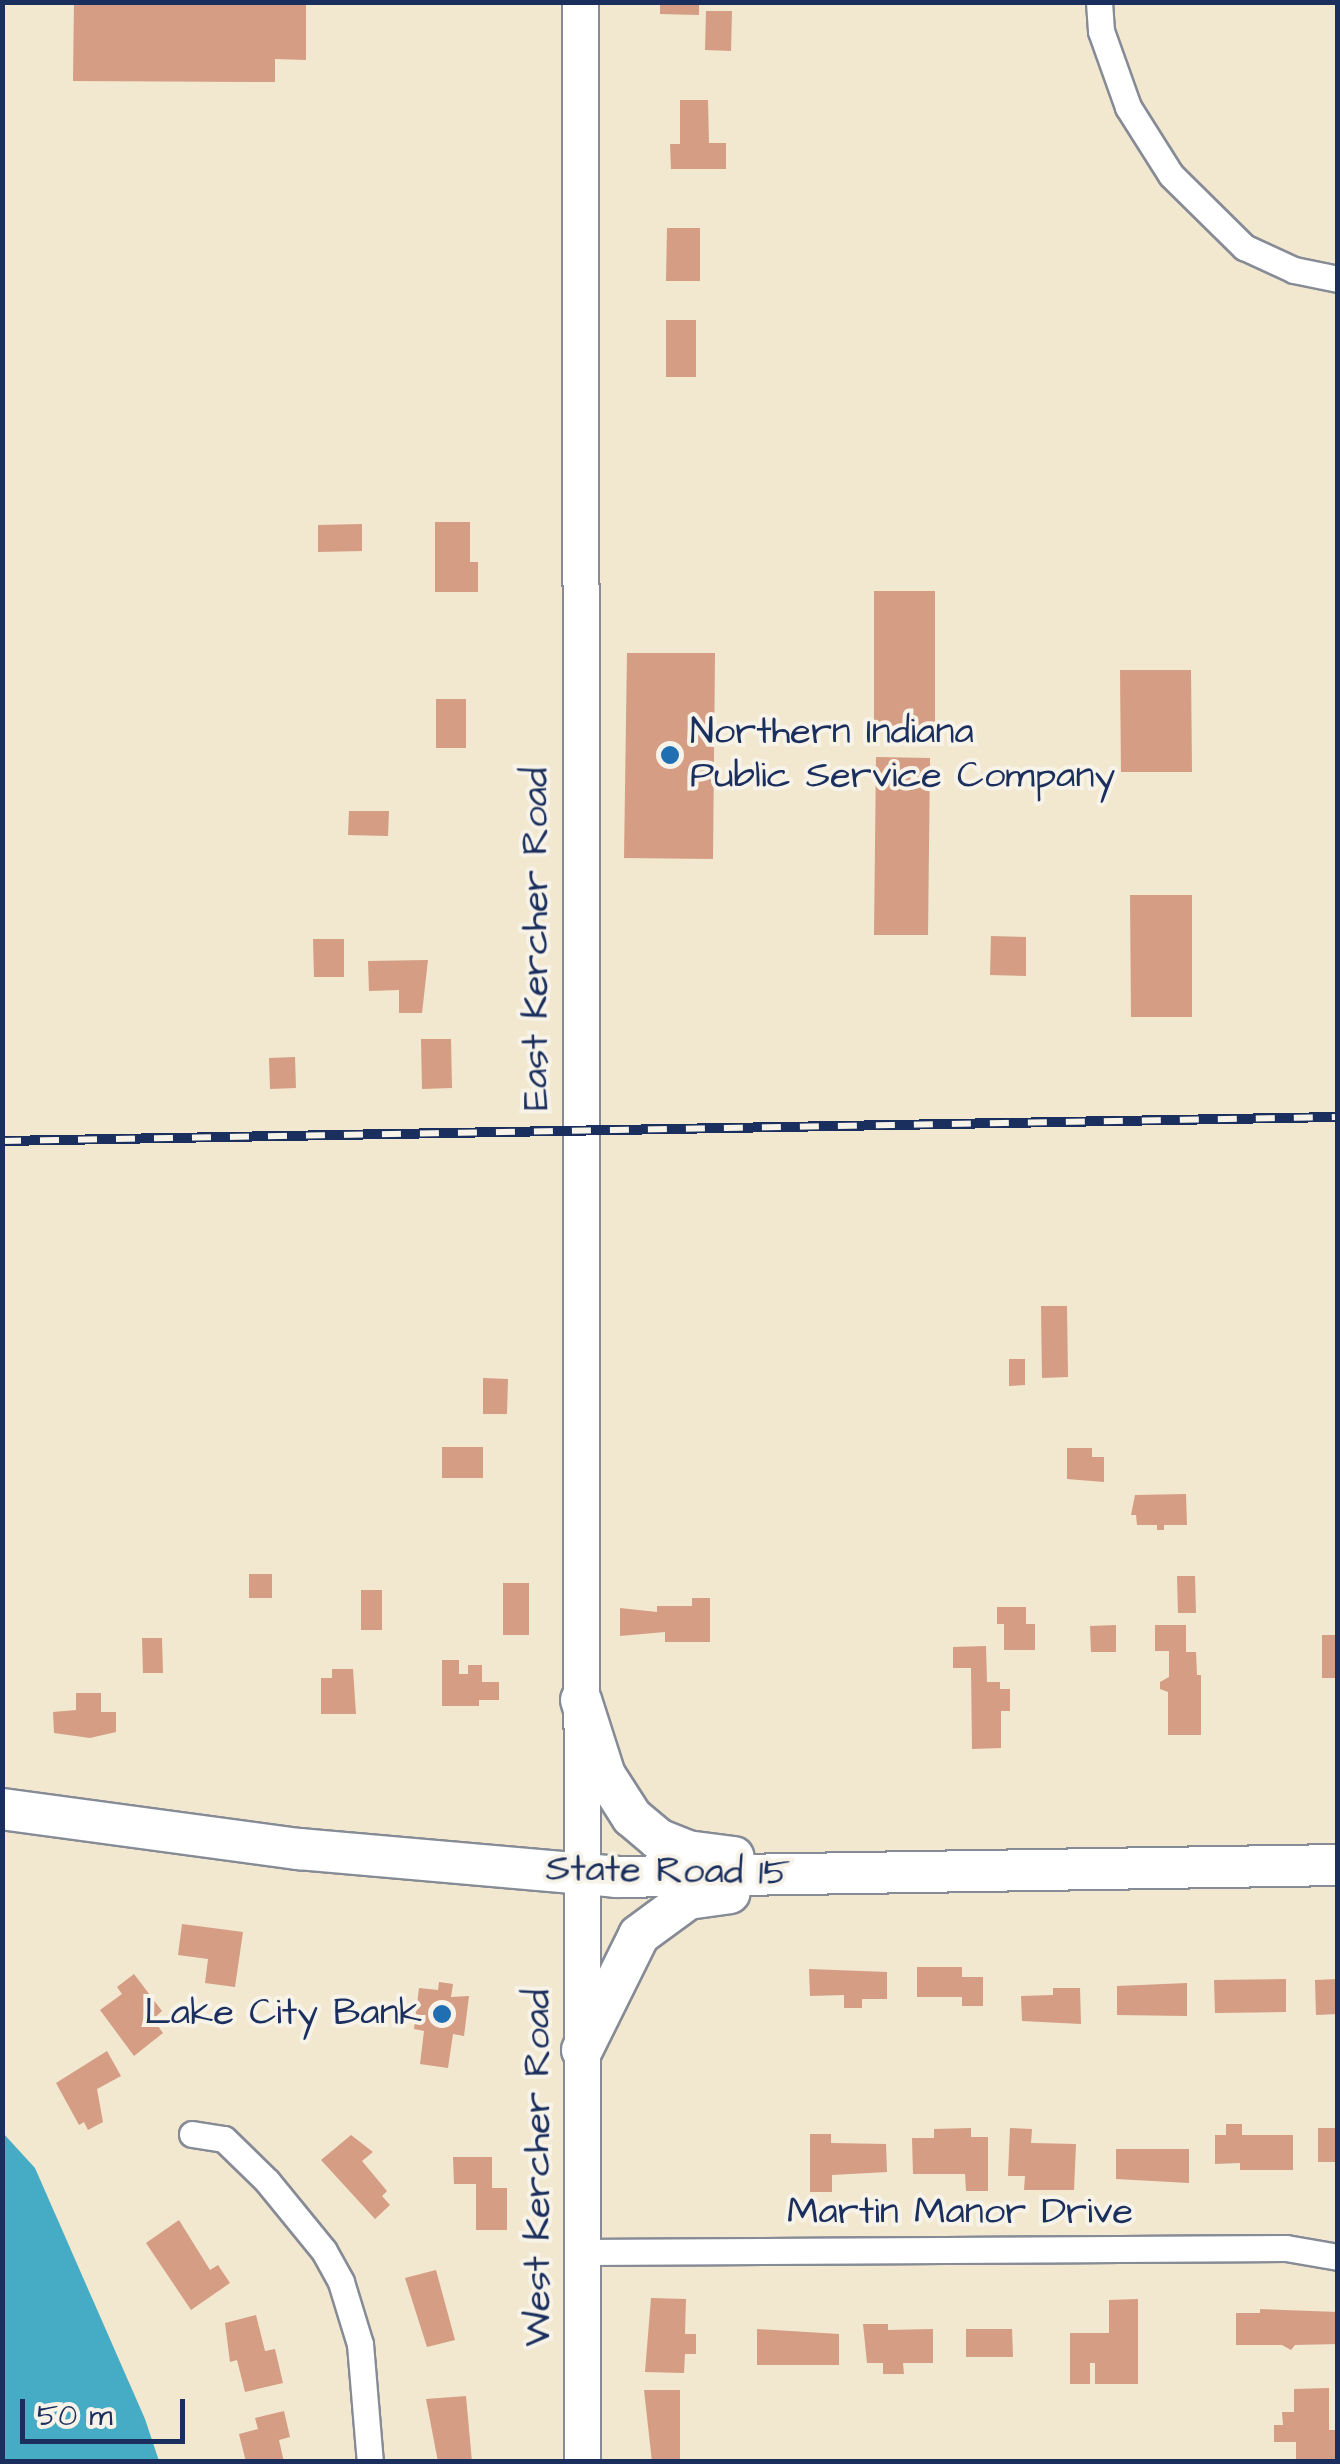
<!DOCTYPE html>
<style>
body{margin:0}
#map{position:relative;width:1340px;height:2464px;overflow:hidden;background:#f2e7cf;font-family:"Architects Daughter",sans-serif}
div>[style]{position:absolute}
.water>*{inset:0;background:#46acc5}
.building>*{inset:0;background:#d49d84}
.roads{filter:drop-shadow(2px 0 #868b96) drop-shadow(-2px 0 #868b96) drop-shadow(0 2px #868b96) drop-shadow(0 -2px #868b96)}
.minor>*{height:25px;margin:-12.5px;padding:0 12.5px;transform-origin:12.5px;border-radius:12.5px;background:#fff}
.secondary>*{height:35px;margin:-17.5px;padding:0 17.5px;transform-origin:17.5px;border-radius:17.5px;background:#fff}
.primary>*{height:40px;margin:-20px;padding:0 20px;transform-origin:20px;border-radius:20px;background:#fff}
.rail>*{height:10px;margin-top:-5px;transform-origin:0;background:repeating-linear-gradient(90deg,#f7f3e8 0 19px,#1b2f5e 0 38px);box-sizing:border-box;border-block:2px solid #1b2f5e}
.dots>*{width:28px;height:28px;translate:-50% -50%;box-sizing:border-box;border:5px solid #f7f3e8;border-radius:50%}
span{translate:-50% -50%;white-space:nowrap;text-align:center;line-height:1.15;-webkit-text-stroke:8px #f7f3e8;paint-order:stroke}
.poi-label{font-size:38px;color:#1b2f5e}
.left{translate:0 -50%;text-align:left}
.right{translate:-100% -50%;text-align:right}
.street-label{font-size:38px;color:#1b2f5e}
.frame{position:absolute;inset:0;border:5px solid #1b2f5e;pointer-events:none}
.scale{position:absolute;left:20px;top:2399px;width:165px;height:45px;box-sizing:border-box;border:5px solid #1b2f5e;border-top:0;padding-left:12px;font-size:30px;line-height:35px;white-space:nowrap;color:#1b2f5e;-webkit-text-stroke:8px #f7f3e8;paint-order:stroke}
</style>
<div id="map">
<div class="water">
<i style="clip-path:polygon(2px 2132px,35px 2168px,145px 2419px,159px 2461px,3px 2461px)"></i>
</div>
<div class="building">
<i style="clip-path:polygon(74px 2px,306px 2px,306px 60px,275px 59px,275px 82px,73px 81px)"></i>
<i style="clip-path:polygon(660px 2px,699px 2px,699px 15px,660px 14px)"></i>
<i style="clip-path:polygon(706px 11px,732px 11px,731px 51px,705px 50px)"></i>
<i style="clip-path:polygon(680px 100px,708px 100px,709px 143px,726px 143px,726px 169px,671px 169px,670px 144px,680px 144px)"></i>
<i style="clip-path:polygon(667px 228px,700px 228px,700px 281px,666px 281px)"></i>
<i style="clip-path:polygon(666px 320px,696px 320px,696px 377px,666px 377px)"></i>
<i style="clip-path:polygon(435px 522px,470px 522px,470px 562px,478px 562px,478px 592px,435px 592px)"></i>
<i style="clip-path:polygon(362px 524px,362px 551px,318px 552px,318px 525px)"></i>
<i style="clip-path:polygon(874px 591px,935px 591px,935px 727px,874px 727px)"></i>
<i style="clip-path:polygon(627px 653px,715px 653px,713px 859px,624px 858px)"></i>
<i style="clip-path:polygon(1120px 670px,1191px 670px,1192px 772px,1121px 772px)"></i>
<i style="clip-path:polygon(436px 699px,466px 699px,466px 748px,436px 748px)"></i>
<i style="clip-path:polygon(876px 757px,930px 758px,928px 935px,874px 935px)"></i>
<i style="clip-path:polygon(349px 811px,389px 811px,388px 836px,348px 835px)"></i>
<i style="clip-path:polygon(1130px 895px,1192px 895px,1192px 1017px,1131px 1017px)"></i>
<i style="clip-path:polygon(991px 936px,1026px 937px,1026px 976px,990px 975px)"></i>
<i style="clip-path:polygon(313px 939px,344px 939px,344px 977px,314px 977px)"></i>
<i style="clip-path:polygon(428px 960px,422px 1013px,399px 1013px,399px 990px,369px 991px,368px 961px)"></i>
<i style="clip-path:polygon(421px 1039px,451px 1039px,452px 1088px,422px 1089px)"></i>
<i style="clip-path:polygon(295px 1057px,296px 1088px,270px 1089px,269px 1058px)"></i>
<i style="clip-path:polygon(1041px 1306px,1067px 1306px,1068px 1377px,1042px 1378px)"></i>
<i style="clip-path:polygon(1009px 1359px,1025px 1359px,1025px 1385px,1009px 1386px)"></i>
<i style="clip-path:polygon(483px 1378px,508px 1379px,507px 1414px,483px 1414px)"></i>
<i style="clip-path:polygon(442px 1447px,483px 1447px,483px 1478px,442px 1478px)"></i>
<i style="clip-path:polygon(1067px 1448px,1092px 1448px,1092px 1457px,1104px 1457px,1104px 1482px,1067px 1479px)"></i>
<i style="clip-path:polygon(1186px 1494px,1187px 1525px,1164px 1525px,1164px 1530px,1157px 1530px,1157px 1525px,1137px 1525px,1136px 1515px,1131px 1515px,1135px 1495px)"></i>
<i style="clip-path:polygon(249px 1574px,272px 1574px,272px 1598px,249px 1598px)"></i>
<i style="clip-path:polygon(1177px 1576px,1195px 1576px,1196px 1613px,1178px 1613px)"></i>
<i style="clip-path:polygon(503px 1583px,529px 1583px,529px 1635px,503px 1635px)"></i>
<i style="clip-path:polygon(361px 1590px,382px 1590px,382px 1630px,361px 1630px)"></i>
<i style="clip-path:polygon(692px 1598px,710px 1598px,710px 1642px,665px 1642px,665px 1632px,620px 1636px,620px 1608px,657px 1612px,657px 1606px,692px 1606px)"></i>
<i style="clip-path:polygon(997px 1607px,1026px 1607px,1026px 1624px,1035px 1624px,1035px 1650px,1004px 1650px,1004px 1624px,997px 1624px)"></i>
<i style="clip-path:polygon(1116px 1625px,1116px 1652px,1091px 1652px,1090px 1626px)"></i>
<i style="clip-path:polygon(1155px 1625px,1186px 1625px,1186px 1652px,1196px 1652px,1197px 1675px,1201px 1675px,1201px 1735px,1168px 1735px,1168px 1692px,1160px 1689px,1160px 1682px,1169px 1677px,1169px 1651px,1155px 1651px)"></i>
<i style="clip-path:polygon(1322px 1635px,1338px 1635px,1338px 1678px,1322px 1678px)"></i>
<i style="clip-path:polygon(142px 1638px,162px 1638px,163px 1673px,143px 1673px)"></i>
<i style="clip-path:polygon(986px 1646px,987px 1682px,1000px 1682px,1000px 1689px,1010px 1689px,1010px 1711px,1001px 1711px,1001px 1748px,972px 1749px,971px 1668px,953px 1668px,953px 1647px)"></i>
<i style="clip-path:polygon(442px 1660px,459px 1660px,459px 1674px,468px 1674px,468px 1665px,482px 1665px,482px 1682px,499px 1682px,499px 1700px,479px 1700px,479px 1706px,442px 1706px)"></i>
<i style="clip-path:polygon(332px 1669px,353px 1669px,356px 1714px,321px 1714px,321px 1678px,332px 1678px)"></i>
<i style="clip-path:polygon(76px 1693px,101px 1693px,101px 1712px,116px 1712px,116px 1732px,90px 1738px,54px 1733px,53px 1712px,76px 1710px)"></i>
<i style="clip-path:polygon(182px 1924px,243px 1932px,235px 1987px,205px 1983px,208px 1959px,178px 1955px)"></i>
<i style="clip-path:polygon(917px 1967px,962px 1967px,962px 1977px,983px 1977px,983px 2006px,962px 2006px,962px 1997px,917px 1997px)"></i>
<i style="clip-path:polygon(809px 1969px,887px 1972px,887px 1999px,862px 1999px,862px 2008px,844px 2008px,844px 1995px,810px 1996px)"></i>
<i style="clip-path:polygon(134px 1974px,162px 2011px,153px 2019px,163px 2033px,134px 2056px,100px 2010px,122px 1994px,117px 1987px)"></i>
<i style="clip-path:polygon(1286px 1979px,1286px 2012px,1215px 2013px,1214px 1980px)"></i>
<i style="clip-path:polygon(1338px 1979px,1338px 2014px,1316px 2015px,1315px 1980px)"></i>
<i style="clip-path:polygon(439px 1982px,453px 1984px,451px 1997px,469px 1996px,464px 2036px,453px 2034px,448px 2068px,420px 2064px,424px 2031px,414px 2029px,419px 1988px,438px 1990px)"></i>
<i style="clip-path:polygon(1187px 1983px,1187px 2016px,1117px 2015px,1117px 1986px)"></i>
<i style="clip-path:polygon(1053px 1988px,1080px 1988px,1081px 2024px,1022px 2021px,1021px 1996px,1053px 1995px)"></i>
<i style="clip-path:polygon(107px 2051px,121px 2076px,97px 2089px,103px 2122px,88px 2130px,84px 2122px,79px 2125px,56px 2083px)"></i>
<i style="clip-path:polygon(1226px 2124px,1242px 2124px,1242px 2135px,1293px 2135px,1293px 2170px,1240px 2170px,1240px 2163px,1215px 2164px,1215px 2135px,1226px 2135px)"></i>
<i style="clip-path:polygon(971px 2128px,971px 2137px,988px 2137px,988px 2191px,966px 2191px,965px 2174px,913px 2174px,912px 2138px,934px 2138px,934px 2129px)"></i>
<i style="clip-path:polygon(1010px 2128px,1032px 2129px,1031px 2143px,1076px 2144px,1074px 2190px,1024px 2190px,1025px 2176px,1008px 2176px)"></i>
<i style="clip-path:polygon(1318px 2128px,1338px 2128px,1338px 2162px,1318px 2162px)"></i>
<i style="clip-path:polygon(810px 2134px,831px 2134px,831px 2143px,886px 2144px,887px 2172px,832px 2175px,832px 2192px,810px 2192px)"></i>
<i style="clip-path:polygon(351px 2135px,373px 2152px,362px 2161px,387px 2191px,382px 2196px,390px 2205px,375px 2219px,321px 2160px)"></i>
<i style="clip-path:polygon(1116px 2149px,1189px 2149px,1189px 2183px,1116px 2179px)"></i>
<i style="clip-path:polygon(453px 2157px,492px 2157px,492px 2188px,507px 2188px,507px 2230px,476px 2230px,476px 2184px,454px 2184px)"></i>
<i style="clip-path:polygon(179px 2220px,210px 2270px,218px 2265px,230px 2283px,191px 2310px,146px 2243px)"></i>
<i style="clip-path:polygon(436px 2270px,455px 2340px,427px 2347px,405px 2278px)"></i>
<i style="clip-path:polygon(651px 2298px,686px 2299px,685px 2334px,696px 2334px,696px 2354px,685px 2354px,684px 2373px,645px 2372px)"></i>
<i style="clip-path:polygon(1138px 2299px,1138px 2384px,1095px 2384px,1095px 2363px,1090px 2363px,1090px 2384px,1070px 2384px,1070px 2333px,1109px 2333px,1109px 2300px)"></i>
<i style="clip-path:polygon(1260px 2309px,1338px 2312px,1338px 2344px,1295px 2345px,1291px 2350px,1282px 2345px,1236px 2345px,1236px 2313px,1260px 2313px)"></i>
<i style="clip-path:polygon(256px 2315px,265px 2351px,275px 2349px,283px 2383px,245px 2392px,237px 2360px,230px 2362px,225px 2323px)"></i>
<i style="clip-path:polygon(863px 2324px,888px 2324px,888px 2330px,933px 2329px,933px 2363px,903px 2363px,904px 2374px,883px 2374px,883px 2363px,867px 2363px)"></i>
<i style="clip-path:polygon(757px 2329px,839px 2334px,839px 2365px,757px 2365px)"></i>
<i style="clip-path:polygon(966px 2329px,1012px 2329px,1013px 2357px,966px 2357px)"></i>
<i style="clip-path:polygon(1329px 2388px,1329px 2430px,1337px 2430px,1337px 2461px,1296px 2462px,1296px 2442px,1274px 2442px,1274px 2425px,1283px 2425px,1282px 2412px,1294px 2412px,1294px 2389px)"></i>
<i style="clip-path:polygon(644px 2390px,680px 2390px,680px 2462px,652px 2462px)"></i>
<i style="clip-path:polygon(466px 2396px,472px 2462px,438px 2462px,426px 2399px)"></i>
<i style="clip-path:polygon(284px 2411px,290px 2437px,279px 2440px,284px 2462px,246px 2462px,239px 2434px,258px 2429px,255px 2418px)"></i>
</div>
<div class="roads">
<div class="minor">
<i style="left:1099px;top:2px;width:29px;rotate:86deg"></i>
<i style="left:1101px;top:31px;width:81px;rotate:70.4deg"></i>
<i style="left:1128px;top:107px;width:80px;rotate:57.7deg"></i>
<i style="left:1171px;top:175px;width:103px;rotate:44.6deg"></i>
<i style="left:1244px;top:247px;width:55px;rotate:24.7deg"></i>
<i style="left:1294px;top:270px;width:45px;rotate:11.6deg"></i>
<i style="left:192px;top:2134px;width:32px;rotate:9deg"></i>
<i style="left:224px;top:2139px;width:60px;rotate:44.3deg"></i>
<i style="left:267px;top:2181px;width:90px;rotate:50.8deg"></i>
<i style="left:324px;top:2251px;width:35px;rotate:61deg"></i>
<i style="left:341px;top:2282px;width:65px;rotate:73deg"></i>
<i style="left:360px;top:2344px;width:118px;rotate:85.2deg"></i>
<i style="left:582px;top:2252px;width:704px;rotate:-0.33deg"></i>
<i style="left:1286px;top:2248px;width:53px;rotate:9.8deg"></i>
</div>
<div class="secondary">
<i style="left:580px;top:2px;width:2460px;rotate:89.95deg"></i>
</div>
<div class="primary">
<i style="left:581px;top:1700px;width:79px;rotate:72.3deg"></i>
<i style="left:605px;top:1775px;width:50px;rotate:57.3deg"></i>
<i style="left:632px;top:1817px;width:34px;rotate:40deg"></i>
<i style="left:658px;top:1839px;width:31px;rotate:22deg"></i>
<i style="left:687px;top:1851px;width:47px;rotate:7.3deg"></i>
<i style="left:2px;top:1809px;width:300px;rotate:7.7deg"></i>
<i style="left:299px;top:1849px;width:318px;rotate:5deg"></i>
<i style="left:616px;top:1877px;width:722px;rotate:-0.95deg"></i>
<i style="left:582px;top:2050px;width:128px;rotate:-63.6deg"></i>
<i style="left:639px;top:1935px;width:61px;rotate:-36.3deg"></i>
<i style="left:688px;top:1899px;width:42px;rotate:-8.1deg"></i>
</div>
</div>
<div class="rail">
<i style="left:2px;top:1141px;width:1336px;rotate:-1.03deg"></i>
</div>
<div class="dots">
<i style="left:670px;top:755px;background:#1f6fb2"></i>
<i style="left:442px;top:2014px;background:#1f6fb2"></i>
</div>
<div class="poi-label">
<span class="left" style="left:690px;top:755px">Northern Indiana<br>Public Service Company</span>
<span class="right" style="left:422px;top:2014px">Lake City Bank</span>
</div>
<div class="street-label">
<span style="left:537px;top:939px;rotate:-90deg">East Kercher Road</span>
<span style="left:668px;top:1872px;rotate:1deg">State Road 15</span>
<span style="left:539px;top:2168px;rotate:-90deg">West Kercher Road</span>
<span style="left:960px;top:2213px">Martin Manor Drive</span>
</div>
<div class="frame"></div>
<div class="scale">50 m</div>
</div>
